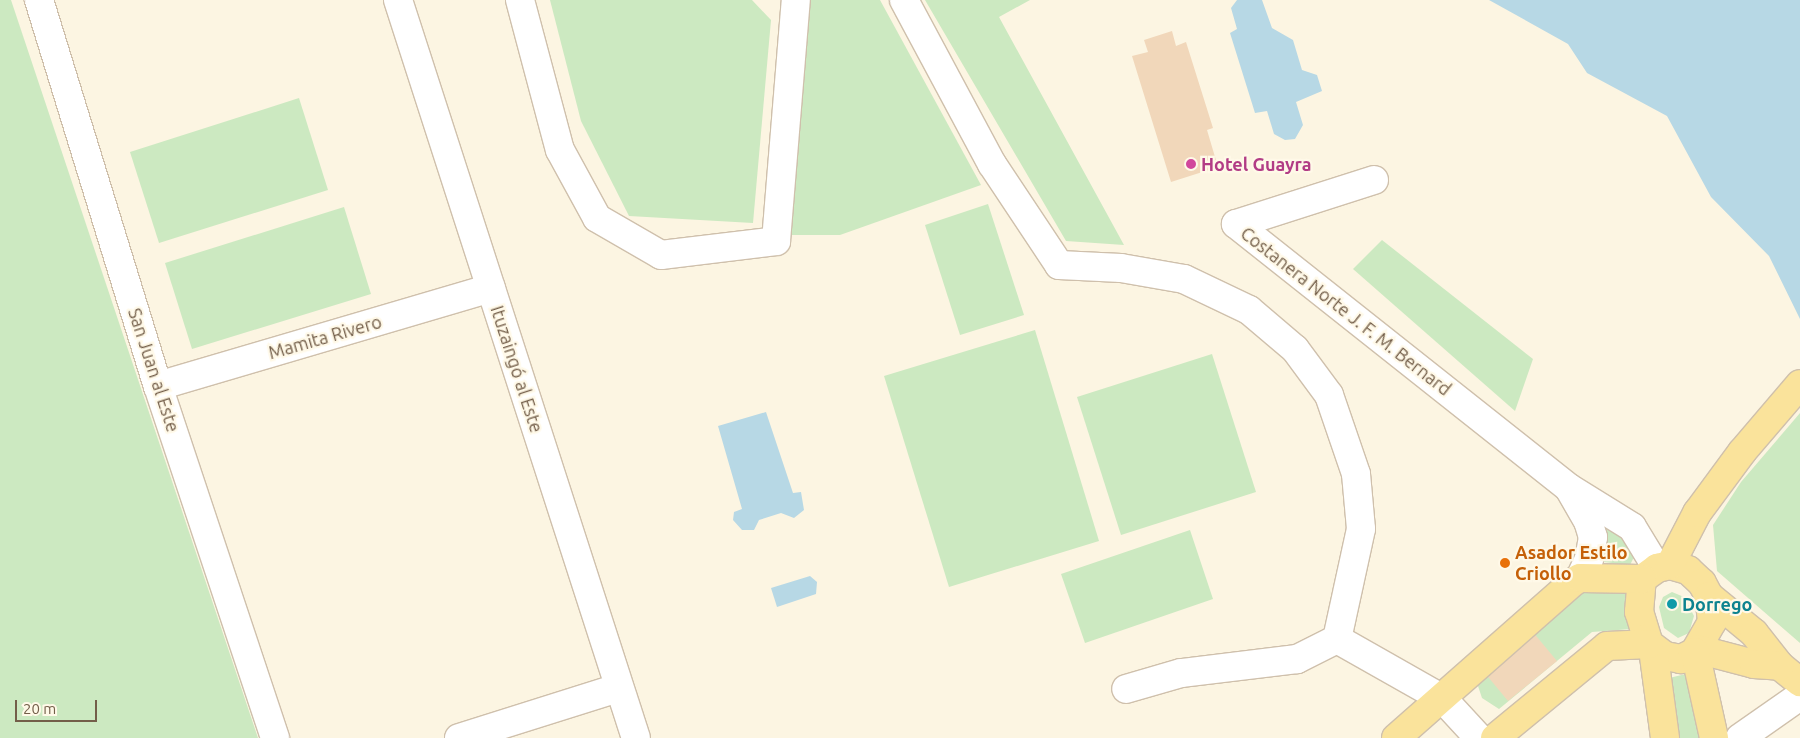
<!DOCTYPE html>
<meta charset="utf-8">
<style>
body{margin:0}
#map{position:relative;width:1800px;height:738px;overflow:hidden;background:#fcf5e2;font-family:Ubuntu,sans-serif}
div>[style]{position:absolute}
.green>*{inset:0;background:#cce9c1}
.water>*{inset:0;background:#b7d8e5}
.building>*{inset:0;background:#f1d7ba}
.roads{filter:drop-shadow(1px 0 #cfc0ac) drop-shadow(-1px 0 #cfc0ac) drop-shadow(0 1px #cfc0ac) drop-shadow(0 -1px #cfc0ac)}
.minor>*{height:28px;margin:-14px;padding:0 14px;transform-origin:14px;border-radius:14px;background:#fff}
.major>*{height:28px;margin:-14px;padding:0 14px;transform-origin:14px;border-radius:14px;background:#fae39b}
.dots>*{width:14px;height:14px;translate:-50% -50%;box-sizing:border-box;border:2px solid #fff9e8;border-radius:50%}
span{translate:-50% -50%;white-space:nowrap;text-align:center;line-height:1.15;-webkit-text-stroke:4.5px #fff9e8;paint-order:stroke}
.hotel-label{font-size:18px;color:#b23c85;font-weight:700}
.left{translate:0 -50%;text-align:left}
.street-label{font-size:18px;color:#735e49}
.food-label{font-size:18px;color:#c56008;font-weight:700}
.culture-label{font-size:18px;color:#0d838f;font-weight:700}
.scale{position:absolute;left:15px;top:700px;width:82px;height:22px;box-sizing:border-box;border:2px solid #735e49;border-top:0;padding-left:6px;font-size:15px;line-height:18px;white-space:nowrap;color:#735e49;-webkit-text-stroke:4px #fff9e8;paint-order:stroke}
</style>
<div id="map">
<div class="green">
<i style="clip-path:polygon(0 0,11px 0,258px 738px,0 738px)"></i>
<i style="clip-path:polygon(550px 0,752px 0,771px 20px,753px 223px,629px 216px,581px 121px)"></i>
<i style="clip-path:polygon(809px 0,880px 0,981px 185px,840px 235px,790px 235px)"></i>
<i style="clip-path:polygon(925px 0,1030px 0,999px 17px,1124px 245px,1066px 241px)"></i>
<i style="clip-path:polygon(299px 98px,328px 190px,159px 243px,130px 152px)"></i>
<i style="clip-path:polygon(988px 204px,1024px 315px,960px 335px,925px 225px)"></i>
<i style="clip-path:polygon(344px 207px,371px 294px,192px 349px,165px 263px)"></i>
<i style="clip-path:polygon(1382px 240px,1533px 359px,1515px 411px,1353px 269px)"></i>
<i style="clip-path:polygon(1035px 330px,1099px 541px,949px 587px,884px 376px)"></i>
<i style="clip-path:polygon(1212px 354px,1256px 492px,1121px 535px,1077px 397px)"></i>
<i style="clip-path:polygon(1800px 413px,1800px 643px,1717px 571px,1713px 525px,1741px 482px)"></i>
<i style="clip-path:polygon(1602px 521px,1638px 549px,1630px 565px,1595px 561px)"></i>
<i style="clip-path:polygon(1190px 530px,1213px 599px,1085px 643px,1061px 574px)"></i>
<i style="clip-path:polygon(1589px 589px,1629px 589px,1631px 629px,1592px 632px,1499px 709px,1482px 698px,1476px 680px,1574px 594px)"></i>
<i style="clip-path:polygon(1672px 592px,1684px 597px,1694px 616px,1689px 633px,1678px 638px,1664px 628px,1659px 607px,1663px 597px)"></i>
<i style="clip-path:polygon(1690px 673px,1702px 738px,1680px 738px,1669px 678px)"></i>
</div>
<div class="water">
<i style="clip-path:polygon(1237px 0,1262px 0,1272px 28px,1293px 40px,1302px 70px,1317px 75px,1322px 91px,1296px 102px,1303px 125px,1295px 139px,1285px 140px,1274px 134px,1267px 111px,1255px 113px,1230px 33px,1237px 29px,1231px 8px)"></i>
<i style="clip-path:polygon(1489px 0,1800px 0,1800px 319px,1769px 256px,1711px 197px,1667px 116px,1587px 73px,1568px 44px)"></i>
<i style="clip-path:polygon(766px 412px,793px 493px,801px 492px,804px 510px,794px 518px,781px 513px,759px 520px,754px 530px,742px 530px,733px 520px,734px 512px,742px 509px,718px 426px)"></i>
<i style="clip-path:polygon(810px 576px,817px 582px,816px 594px,777px 607px,771px 588px)"></i>
</div>
<div class="building">
<i style="clip-path:polygon(1172px 31px,1176px 46px,1186px 42px,1213px 128px,1207px 130px,1218px 167px,1171px 182px,1132px 56px,1148px 52px,1144px 40px)"></i>
<i style="clip-path:polygon(1532px 631px,1557px 661px,1508px 701px,1484px 672px)"></i>
</div>
<div class="roads">
<div class="minor">
<i style="left:39px;top:0;width:404px;rotate:72.9deg"></i>
<i style="left:158px;top:386px;width:371px;rotate:71.6deg"></i>
<i style="left:398px;top:0;width:775px;rotate:72.13deg"></i>
<i style="left:520px;top:0;width:155px;rotate:75.1deg"></i>
<i style="left:560px;top:150px;width:77px;rotate:61.4deg"></i>
<i style="left:597px;top:218px;width:74px;rotate:30deg"></i>
<i style="left:661px;top:255px;width:116px;rotate:-6.9deg"></i>
<i style="left:776px;top:241px;width:242px;rotate:-85.3deg"></i>
<i style="left:904px;top:0;width:186px;rotate:61.8deg"></i>
<i style="left:992px;top:164px;width:121px;rotate:56.4deg"></i>
<i style="left:1059px;top:265px;width:62px;rotate:2.8deg"></i>
<i style="left:1121px;top:268px;width:64px;rotate:9.9deg"></i>
<i style="left:1184px;top:279px;width:72px;rotate:25.5deg"></i>
<i style="left:1249px;top:310px;width:60px;rotate:40.3deg"></i>
<i style="left:1295px;top:349px;width:57px;rotate:53.5deg"></i>
<i style="left:1329px;top:395px;width:83px;rotate:71.1deg"></i>
<i style="left:1356px;top:474px;width:55px;rotate:84.8deg"></i>
<i style="left:1361px;top:529px;width:113px;rotate:102.3deg"></i>
<i style="left:1337px;top:639px;width:45px;rotate:153.4deg"></i>
<i style="left:1297px;top:659px;width:117px;rotate:173.1deg"></i>
<i style="left:1181px;top:673px;width:57px;rotate:163.8deg"></i>
<i style="left:1374px;top:180px;width:145px;rotate:162.3deg"></i>
<i style="left:1236px;top:224px;width:425px;rotate:38.4deg"></i>
<i style="left:1569px;top:488px;width:74px;rotate:31.8deg"></i>
<i style="left:1632px;top:527px;width:48px;rotate:58.6deg"></i>
<i style="left:158px;top:386px;width:347px;rotate:-16.4deg"></i>
<i style="left:1570px;top:490px;width:36px;rotate:60deg"></i>
<i style="left:1588px;top:521px;width:17px;rotate:73deg"></i>
<i style="left:1593px;top:537px;width:22px;rotate:100deg"></i>
<i style="left:1589px;top:559px;width:21px;rotate:115deg"></i>
<i style="left:1337px;top:639px;width:122px;rotate:29.5deg"></i>
<i style="left:1443px;top:699px;width:53px;rotate:47.3deg"></i>
<i style="left:459px;top:738px;width:167px;rotate:-17.5deg"></i>
<i style="left:1740px;top:738px;width:73px;rotate:-35deg"></i>
</div>
<div class="major">
<i style="left:1670px;top:565px;width:19px;rotate:16deg"></i>
<i style="left:1688px;top:570px;width:19px;rotate:43deg"></i>
<i style="left:1702px;top:583px;width:15px;rotate:62deg"></i>
<i style="left:1709px;top:596px;width:26px;rotate:83deg"></i>
<i style="left:1712px;top:622px;width:34px;rotate:120deg"></i>
<i style="left:1695px;top:652px;width:16px;rotate:153deg"></i>
<i style="left:1681px;top:659px;width:16px;rotate:-169deg"></i>
<i style="left:1665px;top:656px;width:20px;rotate:-143deg"></i>
<i style="left:1649px;top:644px;width:34px;rotate:-107deg"></i>
<i style="left:1639px;top:612px;width:33px;rotate:-85deg"></i>
<i style="left:1642px;top:579px;width:19px;rotate:-36deg"></i>
<i style="left:1657px;top:568px;width:13px;rotate:-13deg"></i>
<i style="left:1670px;top:565px;width:59px;rotate:-62.6deg"></i>
<i style="left:1697px;top:513px;width:76px;rotate:-53.6deg"></i>
<i style="left:1742px;top:452px;width:89px;rotate:-49.5deg"></i>
<i style="left:1709px;top:596px;width:58px;rotate:39.4deg"></i>
<i style="left:1754px;top:633px;width:42px;rotate:51.8deg"></i>
<i style="left:1780px;top:666px;width:26px;rotate:39deg"></i>
<i style="left:1653px;top:649px;width:90px;rotate:82.3deg"></i>
<i style="left:1697px;top:649px;width:59px;rotate:14.7deg"></i>
<i style="left:1754px;top:664px;width:26px;rotate:4deg"></i>
<i style="left:1695px;top:652px;width:88px;rotate:77.5deg"></i>
<i style="left:1396px;top:738px;width:236px;rotate:-41.4deg"></i>
<i style="left:1573px;top:582px;width:8px;rotate:-30deg"></i>
<i style="left:1580px;top:578px;width:62px;rotate:0.9deg"></i>
<i style="left:1495px;top:738px;width:145px;rotate:-39.4deg"></i>
<i style="left:1607px;top:646px;width:42px;rotate:-2.7deg"></i>
</div>
</div>
<div class="dots">
<i style="left:1191px;top:164px;background:#d1479c"></i>
<i style="left:1505px;top:563px;background:#e8710a"></i>
<i style="left:1672px;top:604px;background:#0f9aa8"></i>
</div>
<div class="hotel-label">
<span class="left" style="left:1201px;top:164px">Hotel Guayra</span>
</div>
<div class="street-label">
<span style="left:1346px;top:311px;rotate:38deg">Costanera Norte J. F. M. Bernard</span>
<span style="left:325px;top:337px;rotate:-16deg">Mamita Rivero</span>
<span style="left:517px;top:369px;rotate:72deg">Ituzaingó al Este</span>
<span style="left:154px;top:370px;rotate:72deg">San Juan al Este</span>
</div>
<div class="food-label">
<span class="left" style="left:1515px;top:563px">Asador Estilo<br>Criollo</span>
</div>
<div class="culture-label">
<span class="left" style="left:1682px;top:604px">Dorrego</span>
</div>
<div class="scale">20 m</div>
</div>
